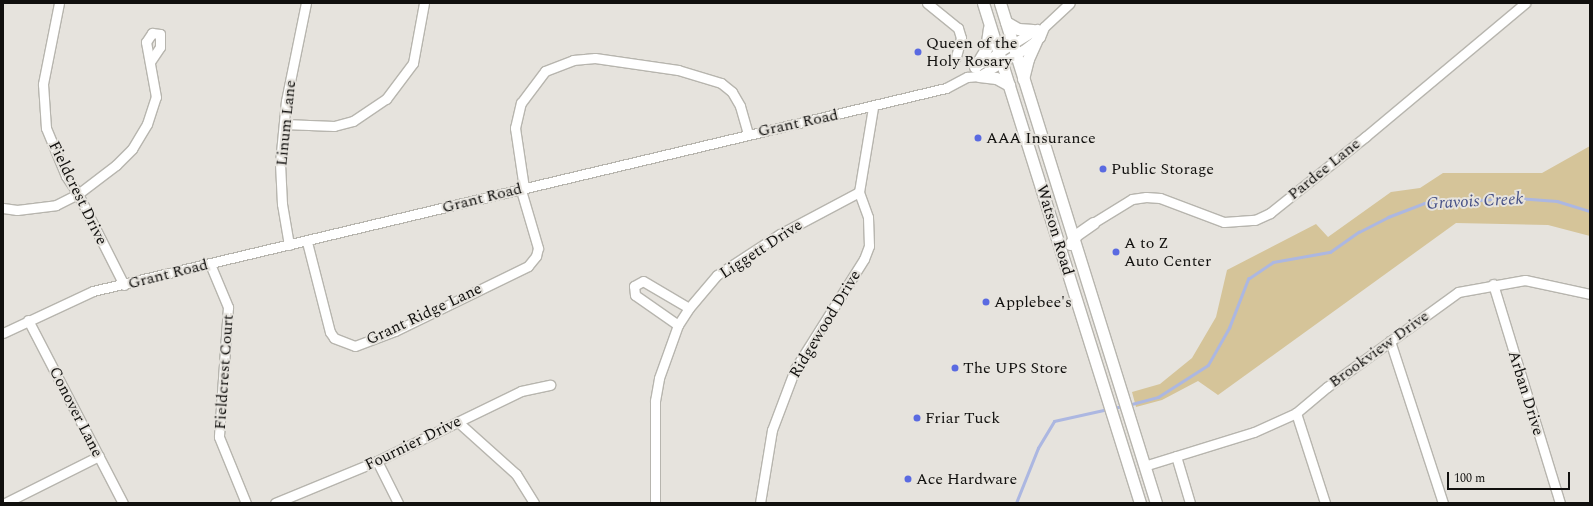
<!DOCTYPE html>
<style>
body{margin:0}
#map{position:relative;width:1593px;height:506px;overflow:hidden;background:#e6e3dd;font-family:Spectral,serif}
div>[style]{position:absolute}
.green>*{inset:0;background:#d5c499}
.stream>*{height:2.5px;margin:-1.25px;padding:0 1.25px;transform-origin:1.25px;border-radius:1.25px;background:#acb7e1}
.roads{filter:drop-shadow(1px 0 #b7b5ae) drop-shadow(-1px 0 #b7b5ae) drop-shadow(0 1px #b7b5ae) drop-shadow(0 -1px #b7b5ae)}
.minor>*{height:9px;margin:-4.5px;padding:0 4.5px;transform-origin:4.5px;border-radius:4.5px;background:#fff}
.major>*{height:11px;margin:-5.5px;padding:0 5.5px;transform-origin:5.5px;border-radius:5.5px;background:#fff}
.dots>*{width:11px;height:11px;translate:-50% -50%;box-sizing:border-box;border:2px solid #e6e3dd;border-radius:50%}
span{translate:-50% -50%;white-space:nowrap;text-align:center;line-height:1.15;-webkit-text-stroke:4px #e6e3dd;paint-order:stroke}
.poi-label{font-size:16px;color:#11100e}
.left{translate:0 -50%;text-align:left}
.street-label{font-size:16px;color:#11100e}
.water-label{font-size:17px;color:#444f86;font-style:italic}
.frame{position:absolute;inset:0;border:4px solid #11100e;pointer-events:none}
.scale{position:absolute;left:1447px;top:472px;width:123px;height:18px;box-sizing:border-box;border:2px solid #11100e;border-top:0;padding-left:5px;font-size:12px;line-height:14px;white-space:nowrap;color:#11100e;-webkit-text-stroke:3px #e6e3dd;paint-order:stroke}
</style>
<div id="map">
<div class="green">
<i style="clip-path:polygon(1590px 146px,1590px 236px,1548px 225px,1456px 223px,1218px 395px,1198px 381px,1162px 400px,1136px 407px,1132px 392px,1160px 384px,1192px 358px,1216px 317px,1227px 270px,1316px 224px,1328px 237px,1391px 192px,1420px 188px,1443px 173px,1542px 173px)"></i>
</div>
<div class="stream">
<i style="left:1128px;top:405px;width:31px;rotate:-15deg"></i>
<i style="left:1158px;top:397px;width:59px;rotate:-32.6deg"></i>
<i style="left:1208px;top:365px;width:43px;rotate:-60.4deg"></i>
<i style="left:1229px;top:328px;width:53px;rotate:-68.8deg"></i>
<i style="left:1248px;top:279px;width:30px;rotate:-34deg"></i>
<i style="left:1273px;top:262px;width:58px;rotate:-10deg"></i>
<i style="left:1330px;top:252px;width:35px;rotate:-35deg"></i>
<i style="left:1359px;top:232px;width:33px;rotate:-27deg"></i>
<i style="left:1388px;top:217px;width:39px;rotate:-21deg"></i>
<i style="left:1424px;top:203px;width:92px;rotate:-3.1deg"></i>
<i style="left:1516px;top:198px;width:41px;rotate:4.2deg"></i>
<i style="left:1557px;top:201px;width:34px;rotate:17deg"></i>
<i style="left:1113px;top:408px;width:10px;rotate:-11deg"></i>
<i style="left:1016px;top:503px;width:59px;rotate:-68.2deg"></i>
<i style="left:1038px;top:448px;width:31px;rotate:-59deg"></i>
<i style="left:1054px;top:421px;width:55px;rotate:-12.5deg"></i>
</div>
<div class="roads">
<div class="minor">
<i style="left:59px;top:3px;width:83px;rotate:101.2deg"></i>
<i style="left:43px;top:84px;width:44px;rotate:86.1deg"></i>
<i style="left:46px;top:128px;width:52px;rotate:67.4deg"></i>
<i style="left:66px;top:176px;width:22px;rotate:56deg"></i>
<i style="left:78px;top:194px;width:102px;rotate:63.2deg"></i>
<i style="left:927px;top:3px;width:40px;rotate:39deg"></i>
<i style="left:958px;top:28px;width:10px;rotate:73deg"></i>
<i style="left:961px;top:38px;width:20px;rotate:105deg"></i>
<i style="left:975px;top:67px;width:73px;rotate:-31.5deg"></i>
<i style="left:284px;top:124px;width:50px;rotate:2.3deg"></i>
<i style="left:334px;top:126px;width:20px;rotate:-15deg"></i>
<i style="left:353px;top:121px;width:40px;rotate:-34deg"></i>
<i style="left:386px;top:99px;width:45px;rotate:-53.1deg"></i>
<i style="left:413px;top:63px;width:61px;rotate:-79.6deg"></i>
<i style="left:524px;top:188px;width:61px;rotate:-98.5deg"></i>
<i style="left:515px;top:128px;width:26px;rotate:-77deg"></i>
<i style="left:521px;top:103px;width:40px;rotate:-53deg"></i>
<i style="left:545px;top:71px;width:30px;rotate:-21deg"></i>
<i style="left:573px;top:60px;width:22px;rotate:-5deg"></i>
<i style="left:595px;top:58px;width:84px;rotate:8.2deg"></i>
<i style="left:678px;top:70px;width:45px;rotate:16.8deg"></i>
<i style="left:721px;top:83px;width:14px;rotate:39deg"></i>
<i style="left:732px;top:92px;width:16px;rotate:60deg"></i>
<i style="left:740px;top:106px;width:29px;rotate:74deg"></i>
<i style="left:3px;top:208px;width:14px;rotate:8deg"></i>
<i style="left:17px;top:210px;width:39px;rotate:-7deg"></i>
<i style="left:56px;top:205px;width:25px;rotate:-27deg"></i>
<i style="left:78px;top:194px;width:48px;rotate:-37.3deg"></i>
<i style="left:116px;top:165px;width:23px;rotate:-45deg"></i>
<i style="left:132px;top:149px;width:29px;rotate:-59deg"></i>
<i style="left:147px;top:124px;width:28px;rotate:-72deg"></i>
<i style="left:156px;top:97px;width:56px;rotate:-100.3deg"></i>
<i style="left:146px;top:42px;width:11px;rotate:-56deg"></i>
<i style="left:152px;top:33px;width:8px;rotate:7deg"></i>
<i style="left:160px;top:34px;width:13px;rotate:90deg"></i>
<i style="left:160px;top:47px;width:18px;rotate:124deg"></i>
<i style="left:1093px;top:223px;width:46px;rotate:-31.6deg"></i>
<i style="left:1132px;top:199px;width:14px;rotate:-8deg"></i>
<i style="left:1146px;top:197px;width:14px;rotate:4deg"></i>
<i style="left:1160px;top:198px;width:68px;rotate:20.6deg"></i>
<i style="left:1224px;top:222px;width:31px;rotate:-4deg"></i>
<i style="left:1255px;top:220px;width:17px;rotate:-25deg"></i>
<i style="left:1270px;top:213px;width:122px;rotate:-38.7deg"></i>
<i style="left:1365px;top:137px;width:209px;rotate:-39.9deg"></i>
<i style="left:307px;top:242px;width:93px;rotate:75.7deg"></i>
<i style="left:330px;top:332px;width:7px;rotate:56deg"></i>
<i style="left:334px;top:338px;width:22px;rotate:21deg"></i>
<i style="left:355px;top:346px;width:43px;rotate:-20.6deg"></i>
<i style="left:395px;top:331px;width:148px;rotate:-26deg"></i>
<i style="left:528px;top:266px;width:13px;rotate:-51deg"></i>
<i style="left:536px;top:256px;width:8px;rotate:-76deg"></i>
<i style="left:538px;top:248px;width:64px;rotate:-106.4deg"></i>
<i style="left:289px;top:245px;width:42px;rotate:-99.7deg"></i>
<i style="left:282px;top:204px;width:41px;rotate:-92.8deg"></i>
<i style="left:280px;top:163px;width:62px;rotate:-84.5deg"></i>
<i style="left:286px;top:101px;width:100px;rotate:-78.5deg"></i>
<i style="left:210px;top:264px;width:47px;rotate:67.3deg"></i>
<i style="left:228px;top:307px;width:130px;rotate:94deg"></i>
<i style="left:219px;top:437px;width:71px;rotate:67.8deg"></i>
<i style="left:1493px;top:284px;width:229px;rotate:73deg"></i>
<i style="left:28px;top:320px;width:206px;rotate:62.6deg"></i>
<i style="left:678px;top:325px;width:52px;rotate:-145.1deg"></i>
<i style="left:635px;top:295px;width:9px;rotate:-96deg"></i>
<i style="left:634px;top:286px;width:10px;rotate:-29deg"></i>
<i style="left:643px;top:281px;width:53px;rotate:30.4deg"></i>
<i style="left:3px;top:333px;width:99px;rotate:-25deg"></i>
<i style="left:93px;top:291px;width:877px;rotate:-13.39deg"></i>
<i style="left:946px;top:88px;width:24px;rotate:-28deg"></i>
<i style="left:967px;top:77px;width:12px;rotate:-5deg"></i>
<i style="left:979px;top:76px;width:51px;rotate:-30.6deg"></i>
<i style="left:1023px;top:50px;width:21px;rotate:-37deg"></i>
<i style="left:1040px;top:37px;width:11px;rotate:-68deg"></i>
<i style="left:1044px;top:27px;width:35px;rotate:-43deg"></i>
<i style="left:1390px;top:341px;width:170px;rotate:71.9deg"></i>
<i style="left:1296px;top:413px;width:95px;rotate:72.1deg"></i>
<i style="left:458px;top:422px;width:78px;rotate:41.9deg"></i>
<i style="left:516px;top:474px;width:34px;rotate:58deg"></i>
<i style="left:1176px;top:456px;width:49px;rotate:73.4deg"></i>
<i style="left:377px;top:461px;width:47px;rotate:63.4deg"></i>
<i style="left:1144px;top:466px;width:115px;rotate:-17.2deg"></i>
<i style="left:1254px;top:432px;width:46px;rotate:-24.3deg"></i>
<i style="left:1296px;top:413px;width:40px;rotate:-40deg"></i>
<i style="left:1327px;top:387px;width:162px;rotate:-35.9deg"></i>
<i style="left:1458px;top:292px;width:68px;rotate:-10.2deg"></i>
<i style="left:1525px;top:280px;width:66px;rotate:12.2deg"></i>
<i style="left:5px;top:503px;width:105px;rotate:-26.6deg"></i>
<i style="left:275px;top:503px;width:110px;rotate:-22.4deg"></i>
<i style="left:377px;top:461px;width:160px;rotate:-25.9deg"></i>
<i style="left:521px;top:391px;width:30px;rotate:-12deg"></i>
<i style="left:655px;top:503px;width:102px;rotate:-90deg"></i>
<i style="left:655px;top:401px;width:23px;rotate:-80deg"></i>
<i style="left:659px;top:378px;width:56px;rotate:-70.3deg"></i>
<i style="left:678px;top:325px;width:20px;rotate:-57deg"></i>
<i style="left:689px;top:308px;width:43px;rotate:-49.7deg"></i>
<i style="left:717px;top:275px;width:75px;rotate:-33.1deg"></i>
<i style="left:780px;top:234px;width:89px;rotate:-28deg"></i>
<i style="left:859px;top:192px;width:86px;rotate:-80.6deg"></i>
<i style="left:760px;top:503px;width:74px;rotate:-80.7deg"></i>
<i style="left:772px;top:430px;width:65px;rotate:-69.3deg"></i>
<i style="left:795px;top:369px;width:130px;rotate:-57.9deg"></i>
<i style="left:864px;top:259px;width:14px;rotate:-69deg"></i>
<i style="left:869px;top:246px;width:29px;rotate:-92deg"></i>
<i style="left:868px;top:217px;width:27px;rotate:-110deg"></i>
</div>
<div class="major">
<i style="left:983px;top:3px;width:524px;rotate:72.57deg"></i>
<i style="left:1000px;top:3px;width:524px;rotate:72.67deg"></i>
<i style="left:1006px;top:22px;width:14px;rotate:30deg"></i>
<i style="left:1018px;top:29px;width:15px;rotate:4deg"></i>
<i style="left:975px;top:67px;width:21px;rotate:-59deg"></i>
<i style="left:986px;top:49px;width:21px;rotate:-82deg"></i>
<i style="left:979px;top:76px;width:17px;rotate:7deg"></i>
<i style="left:996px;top:78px;width:15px;rotate:28deg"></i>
<i style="left:1023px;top:79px;width:21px;rotate:-76deg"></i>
<i style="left:1028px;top:59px;width:22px;rotate:-66deg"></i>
<i style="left:1070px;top:244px;width:11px;rotate:-56deg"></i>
<i style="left:1076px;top:235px;width:21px;rotate:-35deg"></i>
</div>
</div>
<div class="dots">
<i style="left:918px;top:52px;background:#5a6ae1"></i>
<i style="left:978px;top:138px;background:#5a6ae1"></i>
<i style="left:1103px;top:169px;background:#5a6ae1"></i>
<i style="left:1116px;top:252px;background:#5a6ae1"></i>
<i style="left:986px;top:302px;background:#5a6ae1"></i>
<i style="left:955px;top:368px;background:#5a6ae1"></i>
<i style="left:917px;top:418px;background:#5a6ae1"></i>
<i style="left:908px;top:479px;background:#5a6ae1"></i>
</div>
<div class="poi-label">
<span class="left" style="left:926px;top:52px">Queen of the<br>Holy Rosary</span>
<span class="left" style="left:986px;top:138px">AAA Insurance</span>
<span class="left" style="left:1111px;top:169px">Public Storage</span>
<span class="left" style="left:1124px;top:252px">A to Z<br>Auto Center</span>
<span class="left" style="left:994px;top:302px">Applebee's</span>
<span class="left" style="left:963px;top:368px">The UPS Store</span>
<span class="left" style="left:925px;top:418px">Friar Tuck</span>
<span class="left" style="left:916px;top:479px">Ace Hardware</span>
</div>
<div class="street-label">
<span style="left:286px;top:123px;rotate:-84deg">Linum Lane</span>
<span style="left:798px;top:123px;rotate:-12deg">Grant Road</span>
<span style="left:1324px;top:169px;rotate:-39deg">Pardee Lane</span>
<span style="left:78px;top:193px;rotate:64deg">Fieldcrest Drive</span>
<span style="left:482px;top:198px;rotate:-14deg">Grant Road</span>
<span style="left:1055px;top:230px;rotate:73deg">Watson Road</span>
<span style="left:761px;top:249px;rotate:-33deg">Liggett Drive</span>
<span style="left:168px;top:274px;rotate:-14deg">Grant Road</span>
<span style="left:424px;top:314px;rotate:-25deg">Grant Ridge Lane</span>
<span style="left:825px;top:324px;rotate:-59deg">Ridgewood Drive</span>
<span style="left:1379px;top:349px;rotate:-36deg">Brookview Drive</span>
<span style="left:224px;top:372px;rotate:-86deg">Fieldcrest Court</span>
<span style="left:1526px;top:393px;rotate:73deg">Arban Drive</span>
<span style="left:76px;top:412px;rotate:63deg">Conover Lane</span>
<span style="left:413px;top:443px;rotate:-26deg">Fournier Drive</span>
</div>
<div class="water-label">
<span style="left:1475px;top:202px;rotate:-3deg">Gravois Creek</span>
</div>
<div class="frame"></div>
<div class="scale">100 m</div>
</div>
